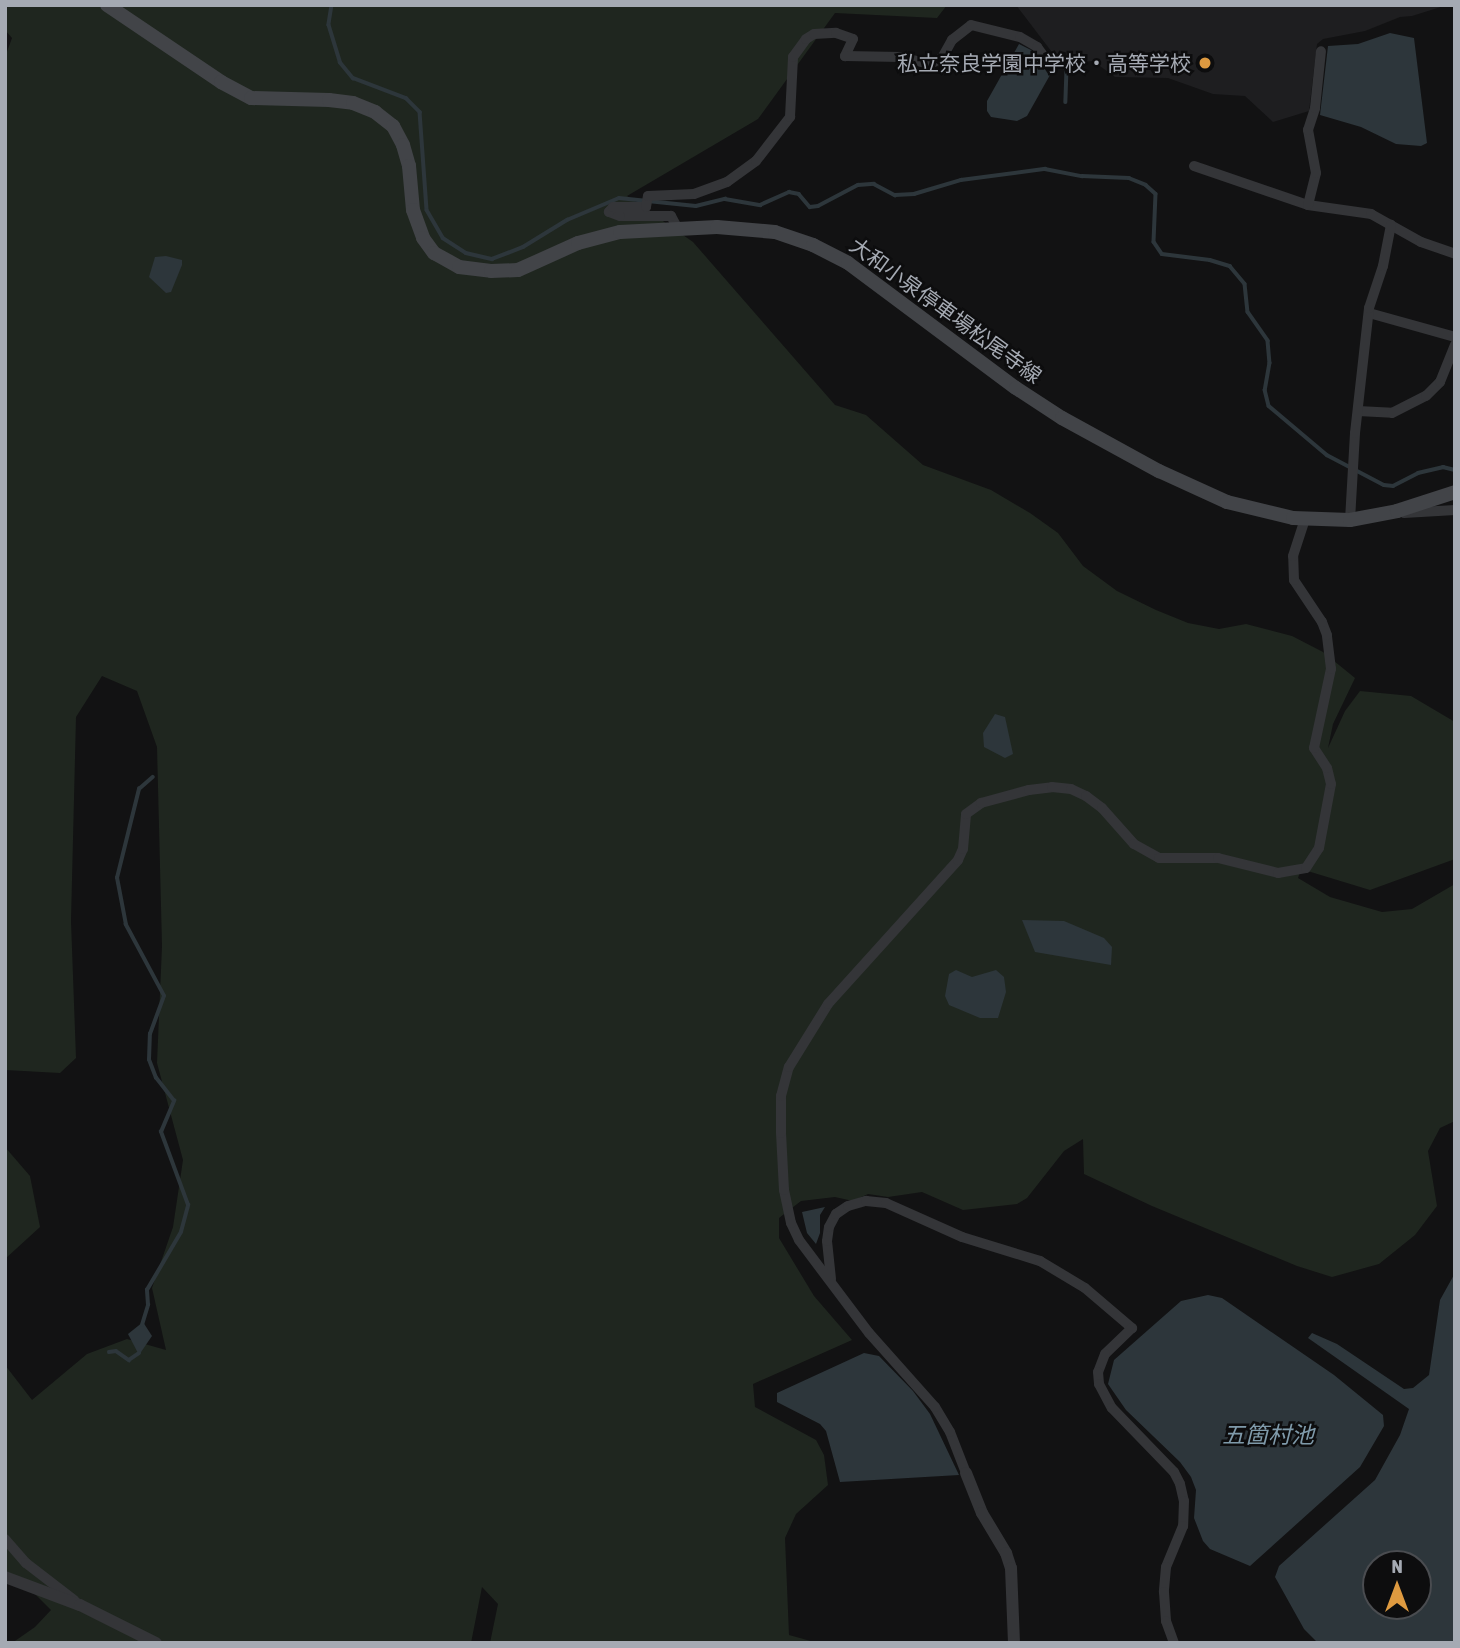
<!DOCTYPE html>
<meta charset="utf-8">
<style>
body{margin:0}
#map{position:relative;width:1460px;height:1648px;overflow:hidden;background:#121213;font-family:"Asap Condensed","Noto Sans JP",sans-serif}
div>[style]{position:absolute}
.built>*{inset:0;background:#1e1e20}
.green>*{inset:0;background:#1f261f}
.water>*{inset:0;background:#2d363b}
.stream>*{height:3.5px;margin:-1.75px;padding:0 1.75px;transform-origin:1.75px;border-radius:1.75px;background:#2d363b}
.minor>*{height:10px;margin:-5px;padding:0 5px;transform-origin:5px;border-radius:5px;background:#343538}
.tertiary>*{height:12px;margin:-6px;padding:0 6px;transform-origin:6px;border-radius:6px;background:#343538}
.secondary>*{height:14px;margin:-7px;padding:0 7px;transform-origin:7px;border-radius:7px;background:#424448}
.dots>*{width:19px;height:19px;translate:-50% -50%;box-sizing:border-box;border:4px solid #0d0d0e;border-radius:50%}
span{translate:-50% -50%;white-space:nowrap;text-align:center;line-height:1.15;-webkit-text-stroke:5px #0d0d0e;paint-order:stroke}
.poi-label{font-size:21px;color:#a5aab3}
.right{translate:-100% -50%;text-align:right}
.street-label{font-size:21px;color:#a5aab3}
.water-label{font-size:23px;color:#7f9aaa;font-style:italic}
.frame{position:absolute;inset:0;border:7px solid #a5aab3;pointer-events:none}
.north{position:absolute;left:1362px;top:1550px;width:70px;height:70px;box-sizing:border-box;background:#0d0d0e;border:2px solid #4a4c50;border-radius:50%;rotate:0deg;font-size:19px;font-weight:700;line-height:28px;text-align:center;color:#a5aab3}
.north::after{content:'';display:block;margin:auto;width:24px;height:32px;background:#de9a40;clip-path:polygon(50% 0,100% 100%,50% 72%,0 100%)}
</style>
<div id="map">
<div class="built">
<i style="clip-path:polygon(1016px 5px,1447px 5px,1412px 16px,1400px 17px,1365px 31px,1323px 39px,1317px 44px,1309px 111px,1273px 122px,1245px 96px,1213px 94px,1168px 78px,1115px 77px,1093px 61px,1061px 64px)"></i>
</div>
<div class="green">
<i style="clip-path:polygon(5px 5px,947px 5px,937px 18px,835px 13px,758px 119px,627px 196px,693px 242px,835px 405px,866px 415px,923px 465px,991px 490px,1030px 513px,1058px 533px,1083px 566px,1117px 591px,1156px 610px,1188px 623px,1219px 629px,1246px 624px,1292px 636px,1323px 652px,1355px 678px,1333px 724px,1328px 748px,1345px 711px,1360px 691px,1411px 696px,1455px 722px,1455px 859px,1370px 890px,1301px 869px,1298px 878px,1330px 897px,1382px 912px,1412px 909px,1455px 884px,1455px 1121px,1440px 1128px,1428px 1151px,1437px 1206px,1415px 1235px,1379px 1264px,1332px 1277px,1297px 1266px,1152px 1206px,1084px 1174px,1083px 1139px,1064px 1151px,1027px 1198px,1017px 1204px,963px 1210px,922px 1192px,888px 1197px,868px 1194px,853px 1201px,835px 1197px,801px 1201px,779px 1218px,779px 1238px,814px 1296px,852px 1340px,753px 1384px,755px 1407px,816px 1440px,824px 1455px,828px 1485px,796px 1514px,785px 1538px,789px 1635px,818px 1643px,490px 1643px,498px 1604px,482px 1587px,471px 1643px,12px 1643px,35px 1627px,51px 1610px,25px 1584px,5px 1584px,5px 1365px,32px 1400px,87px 1354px,127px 1339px,166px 1350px,152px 1288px,173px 1227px,183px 1160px,157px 1063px,162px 946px,157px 747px,137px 691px,102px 676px,76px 717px,71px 921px,76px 1058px,60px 1073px,5px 1070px,5px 57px,12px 38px,5px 30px)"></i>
<i style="clip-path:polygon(5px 1147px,30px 1176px,40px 1227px,5px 1259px)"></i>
</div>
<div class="water">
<i style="clip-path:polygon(1390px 33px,1414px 38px,1427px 143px,1421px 146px,1396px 144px,1361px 127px,1320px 115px,1328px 46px,1358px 44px)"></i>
<i style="clip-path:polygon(1019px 44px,1031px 50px,1050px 75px,1027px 116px,1017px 121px,991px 117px,987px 111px,987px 101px)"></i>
<i style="clip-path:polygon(166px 256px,182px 260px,182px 265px,171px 292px,166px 293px,149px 277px,155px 257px)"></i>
<i style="clip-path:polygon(995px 714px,1005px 717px,1013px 754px,1005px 758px,984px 747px,983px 733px)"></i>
<i style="clip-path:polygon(1022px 920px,1064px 921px,1104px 938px,1112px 947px,1111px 965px,1035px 952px)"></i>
<i style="clip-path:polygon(956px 970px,972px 977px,996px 970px,1004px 977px,1006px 992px,998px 1018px,980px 1018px,949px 1005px,945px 996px,949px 974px)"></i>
<i style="clip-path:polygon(825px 1207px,820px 1215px,820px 1233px,816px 1244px,807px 1233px,802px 1212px)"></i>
<i style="clip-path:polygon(evenodd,1455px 1273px,1455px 1643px,1316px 1641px,1304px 1629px,1275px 1577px,1279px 1566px,1375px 1480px,1400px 1435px,1409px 1409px,1308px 1338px,1312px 1333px,1337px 1344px,1404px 1389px,1413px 1388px,1429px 1375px,1440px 1300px,1455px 1273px,1376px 1564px,1418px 1564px,1418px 1606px,1376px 1606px,1376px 1564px)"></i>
<i style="clip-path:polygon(1208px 1295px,1222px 1298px,1334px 1375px,1383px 1415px,1384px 1426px,1360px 1467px,1250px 1566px,1210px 1549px,1203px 1541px,1194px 1518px,1196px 1490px,1191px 1477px,1180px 1462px,1126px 1410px,1108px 1384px,1114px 1360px,1181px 1301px)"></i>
<i style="clip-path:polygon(143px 1322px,152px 1336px,139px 1355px,128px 1334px)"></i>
<i style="clip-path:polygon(864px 1353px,879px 1356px,913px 1391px,930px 1414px,959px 1475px,840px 1482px,826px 1431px,820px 1424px,777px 1402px,777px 1393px)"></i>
</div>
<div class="stream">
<i style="left:332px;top:5px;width:20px;rotate:99deg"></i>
<i style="left:329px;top:25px;width:39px;rotate:73deg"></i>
<i style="left:340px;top:62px;width:21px;rotate:51deg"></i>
<i style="left:353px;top:78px;width:57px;rotate:20.7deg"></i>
<i style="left:406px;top:98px;width:20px;rotate:45deg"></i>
<i style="left:420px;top:112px;width:98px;rotate:85.9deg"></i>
<i style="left:427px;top:210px;width:32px;rotate:60deg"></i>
<i style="left:443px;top:238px;width:27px;rotate:33deg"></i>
<i style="left:466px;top:253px;width:27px;rotate:13deg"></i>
<i style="left:492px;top:259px;width:33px;rotate:-21deg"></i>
<i style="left:523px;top:247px;width:52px;rotate:-31.5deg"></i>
<i style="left:567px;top:220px;width:56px;rotate:-22.9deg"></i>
<i style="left:619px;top:198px;width:77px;rotate:5.9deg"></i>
<i style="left:696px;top:206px;width:30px;rotate:-14deg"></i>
<i style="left:725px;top:199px;width:36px;rotate:10deg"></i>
<i style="left:760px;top:205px;width:32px;rotate:-24deg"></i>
<i style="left:789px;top:192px;width:10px;rotate:11deg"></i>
<i style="left:799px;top:194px;width:17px;rotate:50deg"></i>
<i style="left:810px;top:207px;width:8px;rotate:-7deg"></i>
<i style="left:818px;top:206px;width:45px;rotate:-27.7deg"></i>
<i style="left:858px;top:185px;width:16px;rotate:-4deg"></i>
<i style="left:874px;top:184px;width:24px;rotate:28deg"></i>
<i style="left:895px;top:195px;width:19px;rotate:-3deg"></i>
<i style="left:914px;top:194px;width:49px;rotate:-16.6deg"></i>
<i style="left:961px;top:180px;width:85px;rotate:-7.5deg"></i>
<i style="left:1045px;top:169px;width:38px;rotate:11deg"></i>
<i style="left:1082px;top:176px;width:47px;rotate:2.4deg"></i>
<i style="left:1129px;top:178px;width:18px;rotate:22deg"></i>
<i style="left:1146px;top:185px;width:13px;rotate:42deg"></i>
<i style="left:1156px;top:194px;width:48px;rotate:92.4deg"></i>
<i style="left:1154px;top:242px;width:14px;rotate:56deg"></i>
<i style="left:1162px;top:254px;width:48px;rotate:7.1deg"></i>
<i style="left:1210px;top:260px;width:21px;rotate:17deg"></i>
<i style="left:1230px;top:266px;width:23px;rotate:50deg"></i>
<i style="left:1245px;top:284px;width:28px;rotate:84deg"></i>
<i style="left:1248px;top:312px;width:35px;rotate:55deg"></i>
<i style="left:1268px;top:341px;width:22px;rotate:85deg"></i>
<i style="left:1270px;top:363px;width:27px;rotate:100deg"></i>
<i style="left:1265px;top:390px;width:16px;rotate:76deg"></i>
<i style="left:1269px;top:406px;width:76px;rotate:40.2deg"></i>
<i style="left:1327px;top:455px;width:64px;rotate:27.8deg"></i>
<i style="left:1384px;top:485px;width:9px;rotate:6deg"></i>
<i style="left:1393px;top:486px;width:28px;rotate:-27deg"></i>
<i style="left:1418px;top:473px;width:26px;rotate:-13deg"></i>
<i style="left:1443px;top:467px;width:12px;rotate:14deg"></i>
<i style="left:1040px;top:61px;width:11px;rotate:-34deg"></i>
<i style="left:1049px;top:55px;width:23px;rotate:38deg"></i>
<i style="left:1067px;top:69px;width:33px;rotate:92deg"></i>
<i style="left:142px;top:1325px;width:21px;rotate:-73deg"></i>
<i style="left:148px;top:1305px;width:15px;rotate:-94deg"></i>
<i style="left:147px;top:1290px;width:67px;rotate:-59.6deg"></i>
<i style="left:181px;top:1232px;width:28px;rotate:-75deg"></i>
<i style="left:188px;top:1205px;width:78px;rotate:-110.3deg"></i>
<i style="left:161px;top:1132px;width:34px;rotate:-67deg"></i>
<i style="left:174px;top:1101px;width:29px;rotate:-128deg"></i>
<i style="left:156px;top:1078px;width:19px;rotate:-111deg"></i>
<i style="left:149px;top:1060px;width:26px;rotate:-88deg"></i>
<i style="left:150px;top:1034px;width:40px;rotate:-69.8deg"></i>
<i style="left:164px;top:996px;width:81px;rotate:-118.2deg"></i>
<i style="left:126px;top:925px;width:48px;rotate:-100.8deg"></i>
<i style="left:117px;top:878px;width:92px;rotate:-76.1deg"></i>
<i style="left:139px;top:789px;width:18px;rotate:-41deg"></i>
<i style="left:109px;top:1352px;width:7px;rotate:-8deg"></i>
<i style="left:116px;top:1351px;width:16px;rotate:35deg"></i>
<i style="left:129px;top:1360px;width:12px;rotate:-35deg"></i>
</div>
<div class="minor">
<i style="left:1194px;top:166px;width:120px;rotate:18.9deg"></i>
<i style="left:1308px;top:205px;width:64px;rotate:8.1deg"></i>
<i style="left:1371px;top:214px;width:57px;rotate:29.2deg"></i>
<i style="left:1421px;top:242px;width:36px;rotate:19deg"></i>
<i style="left:1308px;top:205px;width:33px;rotate:-76deg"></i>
<i style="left:1316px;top:173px;width:44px;rotate:-100.5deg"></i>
<i style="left:1308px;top:130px;width:23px;rotate:-72deg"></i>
<i style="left:1315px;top:108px;width:57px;rotate:-84deg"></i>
<i style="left:678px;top:229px;width:15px;rotate:-118deg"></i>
<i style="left:671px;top:216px;width:51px;rotate:180deg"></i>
<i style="left:620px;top:216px;width:12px;rotate:-160deg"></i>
<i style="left:609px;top:212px;width:6px;rotate:-51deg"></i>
<i style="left:613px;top:207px;width:33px"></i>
<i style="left:646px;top:207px;width:11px;rotate:-80deg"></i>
<i style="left:648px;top:196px;width:46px;rotate:-2.5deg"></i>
<i style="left:694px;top:194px;width:35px;rotate:-20deg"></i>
<i style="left:727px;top:182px;width:36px;rotate:-36deg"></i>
<i style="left:756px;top:161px;width:56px;rotate:-52.3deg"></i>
<i style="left:790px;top:117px;width:60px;rotate:-87.1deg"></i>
<i style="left:793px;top:57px;width:22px;rotate:-54deg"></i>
<i style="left:806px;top:39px;width:9px;rotate:-32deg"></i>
<i style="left:814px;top:34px;width:22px;rotate:-3deg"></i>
<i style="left:836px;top:33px;width:18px;rotate:19deg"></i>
<i style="left:853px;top:39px;width:19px;rotate:115deg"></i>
<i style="left:845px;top:56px;width:56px;rotate:1deg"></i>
<i style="left:901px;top:57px;width:30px;rotate:14deg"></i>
<i style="left:930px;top:64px;width:13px;rotate:-27deg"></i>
<i style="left:942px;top:58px;width:21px;rotate:-61deg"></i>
<i style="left:952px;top:40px;width:24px;rotate:-38deg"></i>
<i style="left:971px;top:25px;width:50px;rotate:13.8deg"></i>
<i style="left:1020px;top:37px;width:20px;rotate:30deg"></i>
<i style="left:1037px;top:47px;width:9px;rotate:54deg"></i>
<i style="left:1369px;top:313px;width:89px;rotate:15.6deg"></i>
<i style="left:1358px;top:411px;width:34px;rotate:3deg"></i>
<i style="left:1392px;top:413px;width:38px;rotate:-27deg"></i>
<i style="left:1426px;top:396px;width:20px;rotate:-45deg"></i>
<i style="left:1440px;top:382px;width:40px;rotate:-68deg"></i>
<i style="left:1404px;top:513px;width:51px;rotate:-3.4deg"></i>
<i style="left:1350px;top:520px;width:87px;rotate:-86.7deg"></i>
<i style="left:1355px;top:433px;width:126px;rotate:-83.6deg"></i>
<i style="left:1369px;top:308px;width:44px;rotate:-71.6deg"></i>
<i style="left:1383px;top:266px;width:42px;rotate:-79deg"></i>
<i style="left:831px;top:1279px;width:38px;rotate:-96deg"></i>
<i style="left:827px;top:1241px;width:14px;rotate:-82deg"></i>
<i style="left:829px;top:1227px;width:15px;rotate:-62deg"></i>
<i style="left:836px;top:1214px;width:14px;rotate:-34deg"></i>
<i style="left:848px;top:1206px;width:19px;rotate:-16deg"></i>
<i style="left:866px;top:1201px;width:20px;rotate:6deg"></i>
<i style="left:886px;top:1203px;width:83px;rotate:24.1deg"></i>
<i style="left:962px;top:1237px;width:82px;rotate:17.1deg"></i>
<i style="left:1040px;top:1261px;width:52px;rotate:31deg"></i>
<i style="left:1085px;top:1288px;width:62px;rotate:40.4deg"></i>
<i style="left:1132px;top:1328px;width:37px;rotate:136deg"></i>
<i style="left:1105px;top:1354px;width:19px;rotate:111deg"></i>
<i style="left:1098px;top:1372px;width:12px;rotate:85deg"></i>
<i style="left:1099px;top:1384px;width:27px;rotate:62deg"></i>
<i style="left:1112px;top:1408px;width:89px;rotate:45.9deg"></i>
<i style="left:1174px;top:1472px;width:13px;rotate:63deg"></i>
<i style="left:1180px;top:1484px;width:17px;rotate:77deg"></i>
<i style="left:1184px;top:1501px;width:25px;rotate:92deg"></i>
<i style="left:1183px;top:1526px;width:44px;rotate:112.5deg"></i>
<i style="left:1166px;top:1567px;width:25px;rotate:95deg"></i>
<i style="left:1164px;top:1592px;width:29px;rotate:86deg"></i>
<i style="left:1166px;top:1621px;width:23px;rotate:70deg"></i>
<i style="left:966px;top:1473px;width:44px;rotate:-111.3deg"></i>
<i style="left:950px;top:1432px;width:29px;rotate:-121deg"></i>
<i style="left:935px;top:1407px;width:99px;rotate:-131.7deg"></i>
<i style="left:869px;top:1333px;width:116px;rotate:-127deg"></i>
<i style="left:799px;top:1240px;width:19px;rotate:-115deg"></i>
<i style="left:791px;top:1223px;width:34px;rotate:-102deg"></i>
<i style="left:784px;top:1190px;width:57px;rotate:-93deg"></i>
<i style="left:781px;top:1133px;width:37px;rotate:-90deg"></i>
<i style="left:781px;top:1096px;width:30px;rotate:-75deg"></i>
<i style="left:789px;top:1067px;width:74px;rotate:-58.2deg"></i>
<i style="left:828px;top:1004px;width:194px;rotate:-47.9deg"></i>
<i style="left:958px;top:860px;width:12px;rotate:-66deg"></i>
<i style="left:963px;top:849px;width:35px;rotate:-85deg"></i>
<i style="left:966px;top:814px;width:19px;rotate:-36deg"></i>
<i style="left:981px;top:803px;width:50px;rotate:-15.2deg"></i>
<i style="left:1029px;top:790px;width:23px;rotate:-7deg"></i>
<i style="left:1052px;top:787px;width:19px;rotate:6deg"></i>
<i style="left:1071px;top:789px;width:17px;rotate:25deg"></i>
<i style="left:1086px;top:796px;width:20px;rotate:37deg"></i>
<i style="left:1102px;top:808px;width:48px;rotate:48.4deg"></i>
<i style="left:1134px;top:844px;width:29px;rotate:29deg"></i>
<i style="left:1159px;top:858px;width:59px"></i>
<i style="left:1218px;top:858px;width:62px;rotate:14deg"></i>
<i style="left:1278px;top:873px;width:28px;rotate:-10deg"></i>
<i style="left:1306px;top:868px;width:24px;rotate:-57deg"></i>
<i style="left:1319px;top:848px;width:65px;rotate:-79.4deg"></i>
<i style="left:1331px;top:784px;width:16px;rotate:-104deg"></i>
<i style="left:1327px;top:768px;width:24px;rotate:-123deg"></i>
<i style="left:1314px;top:748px;width:81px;rotate:-77.9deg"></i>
<i style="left:1331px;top:669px;width:34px;rotate:-97deg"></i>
<i style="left:1327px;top:635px;width:14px;rotate:-111deg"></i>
<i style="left:1322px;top:622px;width:50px;rotate:-123.7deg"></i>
<i style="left:1294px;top:580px;width:24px;rotate:-92deg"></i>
<i style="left:1293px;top:556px;width:39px;rotate:-72deg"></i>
<i style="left:5px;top:1539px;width:32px;rotate:49deg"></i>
<i style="left:26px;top:1563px;width:61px;rotate:37.6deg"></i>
</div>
<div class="tertiary">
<i style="left:966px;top:1473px;width:43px;rotate:68.2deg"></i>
<i style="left:982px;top:1513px;width:47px;rotate:59deg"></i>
<i style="left:1006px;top:1553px;width:16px;rotate:72deg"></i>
<i style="left:1011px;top:1568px;width:75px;rotate:87.7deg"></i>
<i style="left:5px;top:1577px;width:80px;rotate:20.5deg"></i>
<i style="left:80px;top:1605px;width:85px;rotate:26.6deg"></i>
</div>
<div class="secondary">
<i style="left:107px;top:5px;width:138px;rotate:34deg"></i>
<i style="left:221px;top:82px;width:34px;rotate:28deg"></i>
<i style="left:251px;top:98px;width:78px;rotate:1.5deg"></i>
<i style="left:329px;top:100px;width:24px;rotate:7deg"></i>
<i style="left:353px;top:103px;width:24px;rotate:22deg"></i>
<i style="left:375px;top:112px;width:23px;rotate:38deg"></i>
<i style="left:393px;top:126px;width:21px;rotate:62deg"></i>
<i style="left:403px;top:145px;width:22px;rotate:74deg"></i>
<i style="left:409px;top:166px;width:44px;rotate:84.8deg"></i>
<i style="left:413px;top:210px;width:30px;rotate:70deg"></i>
<i style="left:423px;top:238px;width:19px;rotate:54deg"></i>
<i style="left:434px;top:253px;width:29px;rotate:29deg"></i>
<i style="left:459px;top:267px;width:32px;rotate:7deg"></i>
<i style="left:491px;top:271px;width:27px;rotate:-2deg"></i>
<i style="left:518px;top:270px;width:66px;rotate:-24.2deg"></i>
<i style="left:578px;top:243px;width:43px;rotate:-14.7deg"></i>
<i style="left:620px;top:232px;width:97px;rotate:-3deg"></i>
<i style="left:717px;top:227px;width:58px;rotate:4.9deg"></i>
<i style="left:775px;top:232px;width:40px;rotate:18.9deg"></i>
<i style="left:813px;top:245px;width:39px;rotate:27deg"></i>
<i style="left:848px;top:263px;width:209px;rotate:36.7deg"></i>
<i style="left:1016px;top:388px;width:55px;rotate:33.1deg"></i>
<i style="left:1062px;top:418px;width:111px;rotate:28.7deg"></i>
<i style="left:1159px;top:471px;width:75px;rotate:24.5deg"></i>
<i style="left:1227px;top:502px;width:68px;rotate:13.6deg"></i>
<i style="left:1293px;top:518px;width:57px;rotate:2deg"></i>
<i style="left:1350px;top:520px;width:48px;rotate:-10.8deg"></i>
<i style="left:1397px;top:511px;width:61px;rotate:-18.1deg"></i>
</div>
<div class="dots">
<i style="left:1205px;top:63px;background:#de9a40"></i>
</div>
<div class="poi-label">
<span class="right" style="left:1191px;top:63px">私立奈良学園中学校・高等学校</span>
</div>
<div class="street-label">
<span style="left:946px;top:310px;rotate:36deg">大和小泉停車場松尾寺線</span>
</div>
<div class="water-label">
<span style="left:1268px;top:1435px">五箇村池</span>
</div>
<div class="frame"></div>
<div class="north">N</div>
</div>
